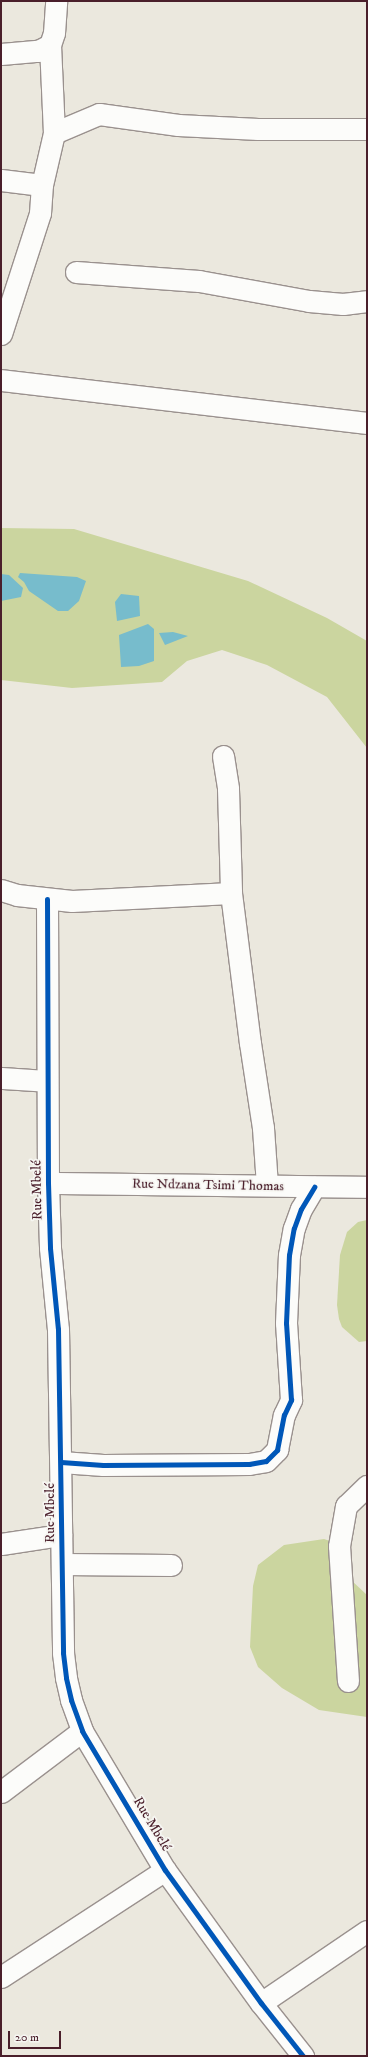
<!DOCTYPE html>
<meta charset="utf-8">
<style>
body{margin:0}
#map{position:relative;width:368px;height:2057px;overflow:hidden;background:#ebe8de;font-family:"IM FELL DW Pica",serif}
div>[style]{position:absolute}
.green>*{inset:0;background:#cbd59f}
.water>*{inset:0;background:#77bccc}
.roads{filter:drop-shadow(1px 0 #9a918e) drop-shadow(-1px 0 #9a918e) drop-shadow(0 1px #9a918e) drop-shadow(0 -1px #9a918e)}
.minor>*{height:21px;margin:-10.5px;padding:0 10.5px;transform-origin:10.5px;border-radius:10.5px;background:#fcfcfa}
.cycleway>*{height:5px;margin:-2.5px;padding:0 2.5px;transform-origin:2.5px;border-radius:2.5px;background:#0057b8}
span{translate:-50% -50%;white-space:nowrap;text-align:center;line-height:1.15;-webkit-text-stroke:3.5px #f6f6f2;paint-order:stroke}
.street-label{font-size:14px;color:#4a1f2b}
.frame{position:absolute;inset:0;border:2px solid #4a1f2b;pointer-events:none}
.scale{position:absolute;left:8px;top:2031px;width:53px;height:18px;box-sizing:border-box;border:2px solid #4a1f2b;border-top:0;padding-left:5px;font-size:12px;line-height:14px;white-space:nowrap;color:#4a1f2b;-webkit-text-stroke:3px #f6f6f2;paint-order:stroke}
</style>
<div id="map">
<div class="green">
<i style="clip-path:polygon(1px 528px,74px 529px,248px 581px,327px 618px,367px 641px,367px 748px,327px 697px,267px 665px,222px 650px,187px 661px,162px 682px,72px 688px,1px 680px)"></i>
<i style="clip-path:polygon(367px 1220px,367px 1341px,359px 1342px,342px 1327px,339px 1319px,337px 1305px,340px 1255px,347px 1232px,358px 1222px)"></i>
<i style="clip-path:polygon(324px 1539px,330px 1541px,351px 1580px,367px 1595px,367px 1717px,319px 1710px,282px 1688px,258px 1667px,250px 1647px,253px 1586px,258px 1565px,284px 1545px)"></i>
</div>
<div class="water">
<i style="clip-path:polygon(20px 573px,77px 577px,86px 581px,79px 601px,68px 611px,58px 611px,29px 591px,24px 582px,18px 577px)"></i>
<i style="clip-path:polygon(1px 574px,9px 575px,23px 588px,21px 597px,1px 601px)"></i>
<i style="clip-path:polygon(121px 594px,139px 596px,140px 616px,117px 621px,115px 602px)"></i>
<i style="clip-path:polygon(148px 624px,154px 629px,154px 661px,139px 666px,121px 667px,119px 635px)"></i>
<i style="clip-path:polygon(173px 632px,188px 636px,165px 645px,159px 633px)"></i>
</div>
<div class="roads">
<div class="minor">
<i style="left:1px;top:54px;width:37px;rotate:-5deg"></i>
<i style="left:38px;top:51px;width:13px;rotate:-27deg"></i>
<i style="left:50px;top:45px;width:13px;rotate:-72deg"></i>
<i style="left:54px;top:33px;width:32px;rotate:-86deg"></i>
<i style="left:54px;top:133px;width:49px;rotate:-22.9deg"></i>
<i style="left:99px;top:114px;width:80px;rotate:7.9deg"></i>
<i style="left:178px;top:125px;width:80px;rotate:2.9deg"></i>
<i style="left:258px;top:129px;width:109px"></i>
<i style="left:1px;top:180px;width:41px;rotate:7deg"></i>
<i style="left:42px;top:185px;width:53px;rotate:-77deg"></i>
<i style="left:54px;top:133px;width:88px;rotate:-92.6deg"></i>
<i style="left:76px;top:272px;width:123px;rotate:4.2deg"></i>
<i style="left:199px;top:281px;width:112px;rotate:10.3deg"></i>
<i style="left:309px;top:301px;width:34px;rotate:5deg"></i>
<i style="left:343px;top:304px;width:24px;rotate:-7deg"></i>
<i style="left:1px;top:334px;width:127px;rotate:-72.1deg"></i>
<i style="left:40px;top:213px;width:28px;rotate:-86deg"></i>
<i style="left:1px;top:380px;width:369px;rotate:6.7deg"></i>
<i style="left:223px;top:756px;width:33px;rotate:81deg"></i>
<i style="left:228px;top:789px;width:104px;rotate:88.3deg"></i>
<i style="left:231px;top:893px;width:151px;rotate:82.8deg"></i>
<i style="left:250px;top:1043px;width:86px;rotate:81.3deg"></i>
<i style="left:263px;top:1128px;width:57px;rotate:86deg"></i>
<i style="left:1px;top:890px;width:17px;rotate:17deg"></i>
<i style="left:17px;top:895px;width:55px;rotate:6.2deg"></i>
<i style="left:72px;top:901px;width:159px;rotate:-2.9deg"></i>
<i style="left:47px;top:899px;width:284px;rotate:89.8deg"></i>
<i style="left:48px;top:1183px;width:65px;rotate:88.2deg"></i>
<i style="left:50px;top:1248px;width:81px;rotate:84.4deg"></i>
<i style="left:58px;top:1329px;width:324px;rotate:89.1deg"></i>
<i style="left:63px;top:1653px;width:25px;rotate:83deg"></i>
<i style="left:66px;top:1678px;width:23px;rotate:77deg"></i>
<i style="left:71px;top:1700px;width:33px;rotate:70deg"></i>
<i style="left:82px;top:1731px;width:162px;rotate:59.2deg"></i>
<i style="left:165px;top:1870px;width:164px;rotate:54.2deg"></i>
<i style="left:261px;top:2003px;width:68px;rotate:51.6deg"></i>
<i style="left:1px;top:1078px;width:46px;rotate:3.7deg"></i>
<i style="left:48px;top:1183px;width:319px;rotate:0.7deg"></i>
<i style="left:61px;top:1462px;width:42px;rotate:4.1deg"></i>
<i style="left:103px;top:1465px;width:146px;rotate:-0.4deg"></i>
<i style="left:249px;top:1464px;width:17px;rotate:-10deg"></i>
<i style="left:266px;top:1461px;width:16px;rotate:-45deg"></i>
<i style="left:277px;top:1450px;width:36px;rotate:-79deg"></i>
<i style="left:284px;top:1415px;width:17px;rotate:-65deg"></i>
<i style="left:291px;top:1400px;width:77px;rotate:-93.7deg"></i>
<i style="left:286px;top:1323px;width:68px;rotate:-87.5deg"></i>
<i style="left:289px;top:1255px;width:27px;rotate:-80deg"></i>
<i style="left:294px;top:1228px;width:20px;rotate:-70deg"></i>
<i style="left:301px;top:1209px;width:26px;rotate:-59deg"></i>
<i style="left:1px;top:1544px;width:61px;rotate:-8.5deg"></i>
<i style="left:62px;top:1564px;width:109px;rotate:0.5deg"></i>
<i style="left:348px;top:1681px;width:135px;rotate:-93.8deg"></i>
<i style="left:339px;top:1546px;width:41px;rotate:-80.1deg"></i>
<i style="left:346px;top:1506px;width:29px;rotate:-44deg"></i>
<i style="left:1px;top:1792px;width:101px;rotate:-37deg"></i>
<i style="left:1px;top:1977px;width:196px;rotate:-33.1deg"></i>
<i style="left:261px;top:2003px;width:128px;rotate:-34.2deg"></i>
</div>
</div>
<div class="cycleway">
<i style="left:47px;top:899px;width:284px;rotate:89.8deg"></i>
<i style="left:48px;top:1183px;width:65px;rotate:88.2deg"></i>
<i style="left:50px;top:1248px;width:81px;rotate:84.4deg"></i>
<i style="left:58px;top:1329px;width:324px;rotate:89.1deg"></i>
<i style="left:63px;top:1653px;width:25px;rotate:83deg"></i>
<i style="left:66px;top:1678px;width:23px;rotate:77deg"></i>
<i style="left:71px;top:1700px;width:33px;rotate:70deg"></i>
<i style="left:82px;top:1731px;width:162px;rotate:59.2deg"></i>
<i style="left:165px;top:1870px;width:164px;rotate:54.2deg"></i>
<i style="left:261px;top:2003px;width:68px;rotate:51.6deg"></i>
<i style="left:61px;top:1462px;width:42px;rotate:4.1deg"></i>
<i style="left:103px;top:1465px;width:146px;rotate:-0.4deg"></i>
<i style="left:249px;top:1464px;width:17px;rotate:-10deg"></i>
<i style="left:266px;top:1461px;width:16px;rotate:-45deg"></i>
<i style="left:277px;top:1450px;width:36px;rotate:-79deg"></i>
<i style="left:284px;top:1415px;width:17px;rotate:-65deg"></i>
<i style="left:291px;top:1400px;width:77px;rotate:-93.7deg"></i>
<i style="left:286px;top:1323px;width:68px;rotate:-87.5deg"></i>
<i style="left:289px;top:1255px;width:27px;rotate:-80deg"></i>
<i style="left:294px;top:1228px;width:20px;rotate:-70deg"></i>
<i style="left:301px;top:1209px;width:26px;rotate:-59deg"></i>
</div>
<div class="street-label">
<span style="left:208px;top:1185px;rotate:1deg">Rue Ndzana Tsimi Thomas</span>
<span style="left:37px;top:1190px;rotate:-91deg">Rue Mbelé</span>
<span style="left:50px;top:1513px;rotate:-90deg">Rue Mbelé</span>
<span style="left:152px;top:1824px;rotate:59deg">Rue Mbelé</span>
</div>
<div class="frame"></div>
<div class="scale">20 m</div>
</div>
